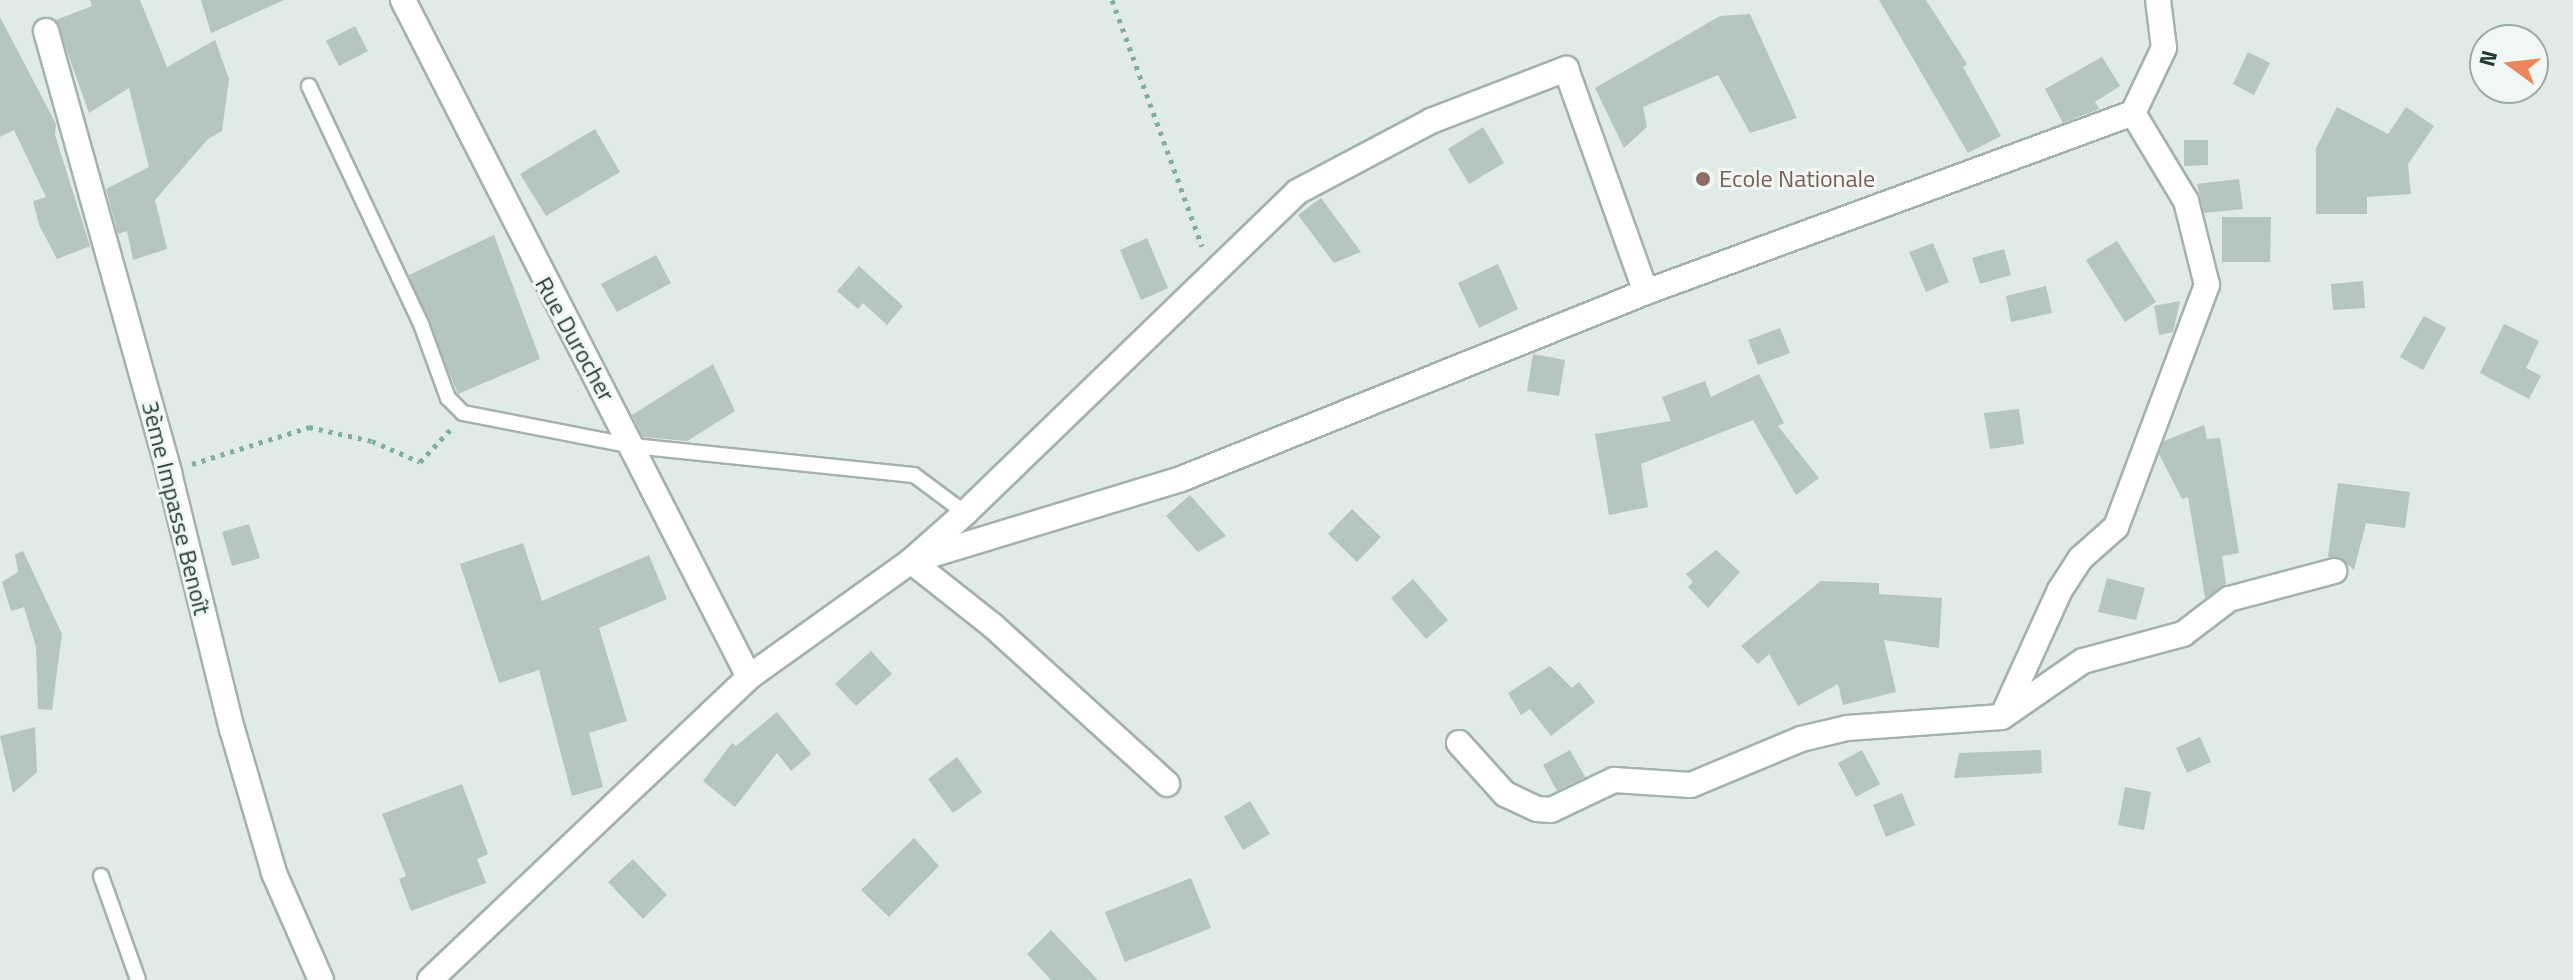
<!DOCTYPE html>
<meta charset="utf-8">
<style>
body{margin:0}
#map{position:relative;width:2573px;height:980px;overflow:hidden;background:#e0eae6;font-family:"Titillium Web",sans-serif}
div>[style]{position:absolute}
.building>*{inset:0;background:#b5c5bf}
.path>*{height:5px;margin-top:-2.5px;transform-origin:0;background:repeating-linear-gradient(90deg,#81ada1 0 4px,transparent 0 10px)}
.roads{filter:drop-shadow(2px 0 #a3b2ad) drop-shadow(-2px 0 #a3b2ad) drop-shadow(0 2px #a3b2ad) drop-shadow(0 -2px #a3b2ad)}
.service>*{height:14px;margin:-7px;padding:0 7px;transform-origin:7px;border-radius:7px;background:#fff}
.minor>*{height:24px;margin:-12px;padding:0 12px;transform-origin:12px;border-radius:12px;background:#fff}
.dots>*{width:22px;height:22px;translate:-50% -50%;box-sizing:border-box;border:4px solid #f0f7f4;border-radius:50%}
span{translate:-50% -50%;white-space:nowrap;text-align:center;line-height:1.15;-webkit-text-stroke:6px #f0f7f4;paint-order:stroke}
.education-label{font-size:24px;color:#785e54}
.left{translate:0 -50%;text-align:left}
.street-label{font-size:24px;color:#213a34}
.north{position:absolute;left:2469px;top:24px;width:80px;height:80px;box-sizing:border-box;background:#f0f7f4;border:2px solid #9daba7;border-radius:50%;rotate:285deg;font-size:22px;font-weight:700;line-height:32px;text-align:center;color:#213a34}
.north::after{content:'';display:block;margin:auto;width:28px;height:36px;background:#ed865b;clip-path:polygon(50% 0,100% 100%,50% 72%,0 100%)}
</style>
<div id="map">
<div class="building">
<i style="clip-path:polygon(90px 0,140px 0,167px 67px,215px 40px,229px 79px,222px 131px,208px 139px,155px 200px,167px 249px,133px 260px,127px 231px,118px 234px,106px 189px,149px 167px,129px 88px,89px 113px,56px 20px,92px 6px)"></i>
<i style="clip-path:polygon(201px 0,284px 0,211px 33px)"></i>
<i style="clip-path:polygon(1879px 0,1926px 0,1967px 64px,1963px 67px,2001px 136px,1968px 153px)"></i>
<i style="clip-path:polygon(1750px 14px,1797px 118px,1750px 133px,1718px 75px,1643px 107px,1647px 127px,1624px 148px,1595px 88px,1720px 16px)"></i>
<i style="clip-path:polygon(0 17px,56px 124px,55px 135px,90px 246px,57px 259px,39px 225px,33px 201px,46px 197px,14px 130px,0 137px)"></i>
<i style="clip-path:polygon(355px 26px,368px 51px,339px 66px,326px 41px)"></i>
<i style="clip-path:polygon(2248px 52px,2270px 63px,2254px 95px,2233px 84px)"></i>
<i style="clip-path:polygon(2102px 57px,2120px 86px,2095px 102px,2099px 109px,2063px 123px,2045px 89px)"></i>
<i style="clip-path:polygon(2337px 107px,2388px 134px,2406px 107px,2434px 126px,2408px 164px,2411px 194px,2367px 197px,2367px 214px,2316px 214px,2316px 148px)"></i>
<i style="clip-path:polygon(1483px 127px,1504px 163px,1469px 184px,1448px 149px)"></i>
<i style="clip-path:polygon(595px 129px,620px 172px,546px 216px,520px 174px)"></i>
<i style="clip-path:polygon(2184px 140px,2208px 140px,2208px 165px,2184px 166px)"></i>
<i style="clip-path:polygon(2239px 179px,2243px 209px,2204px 213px,2197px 184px)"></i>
<i style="clip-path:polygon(1321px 198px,1361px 252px,1334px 263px,1298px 215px)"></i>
<i style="clip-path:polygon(2222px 217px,2271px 217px,2270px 262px,2222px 262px)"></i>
<i style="clip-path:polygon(494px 235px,540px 359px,458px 394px,409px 275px)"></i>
<i style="clip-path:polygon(1147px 238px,1168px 288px,1141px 300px,1120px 250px)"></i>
<i style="clip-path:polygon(2117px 241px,2156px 302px,2125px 322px,2086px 260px)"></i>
<i style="clip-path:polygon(1933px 243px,1949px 282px,1926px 292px,1909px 252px)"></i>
<i style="clip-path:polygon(2004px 249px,2011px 275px,1980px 284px,1972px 258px)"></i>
<i style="clip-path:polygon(656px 255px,671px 283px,617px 312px,601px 284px)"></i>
<i style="clip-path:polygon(1498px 264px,1518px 309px,1479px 328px,1458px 283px)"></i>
<i style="clip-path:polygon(859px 266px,903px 306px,887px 325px,863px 303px,858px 309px,837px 291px)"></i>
<i style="clip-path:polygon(2363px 281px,2365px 308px,2333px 310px,2331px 284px)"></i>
<i style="clip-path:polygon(2046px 286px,2052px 313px,2011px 322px,2006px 296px)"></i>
<i style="clip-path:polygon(2180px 301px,2173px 332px,2159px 335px,2154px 306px)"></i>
<i style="clip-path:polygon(2424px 316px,2446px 328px,2423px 370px,2400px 357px)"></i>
<i style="clip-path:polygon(2504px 324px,2539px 341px,2526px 368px,2541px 376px,2529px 399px,2480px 373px)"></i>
<i style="clip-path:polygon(1780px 328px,1790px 353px,1758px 365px,1748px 340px)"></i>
<i style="clip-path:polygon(1533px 354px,1565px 360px,1559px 396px,1527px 391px)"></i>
<i style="clip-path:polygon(713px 364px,735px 411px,687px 441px,643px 437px,632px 415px)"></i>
<i style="clip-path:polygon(1759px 374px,1784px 423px,1778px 426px,1819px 478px,1796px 495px,1753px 420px,1641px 464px,1648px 507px,1609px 515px,1595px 434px,1671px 421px,1662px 397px,1705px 381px,1711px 397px)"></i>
<i style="clip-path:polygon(2019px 409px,2024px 444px,1990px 449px,1984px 413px)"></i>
<i style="clip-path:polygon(2204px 425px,2207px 439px,2220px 438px,2239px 553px,2222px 556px,2226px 584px,2205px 598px,2188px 497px,2182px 499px,2159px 454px,2164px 441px)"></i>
<i style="clip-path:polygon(2338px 483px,2410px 492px,2405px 528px,2366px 523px,2354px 570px,2339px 557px,2328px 557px)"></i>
<i style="clip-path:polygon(1190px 495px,1226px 536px,1198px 552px,1166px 516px)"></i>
<i style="clip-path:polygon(1352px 509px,1381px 537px,1357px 562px,1328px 534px)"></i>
<i style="clip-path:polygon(249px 524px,260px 558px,232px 566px,222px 532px)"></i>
<i style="clip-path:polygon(523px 543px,542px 601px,649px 555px,667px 599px,599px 628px,627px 721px,589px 733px,603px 787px,572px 796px,539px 670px,499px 683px,460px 564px)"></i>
<i style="clip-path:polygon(1716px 550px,1740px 572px,1708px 608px,1688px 587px,1693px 582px,1686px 574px)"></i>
<i style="clip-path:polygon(23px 551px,62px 634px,52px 710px,38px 709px,36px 647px,24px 607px,11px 611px,2px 582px,18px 572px,15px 554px)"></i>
<i style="clip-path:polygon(2107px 578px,2145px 588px,2136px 620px,2098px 612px)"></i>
<i style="clip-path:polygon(1413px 579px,1448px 620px,1426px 639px,1391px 598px)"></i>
<i style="clip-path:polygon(1821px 581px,1879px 583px,1879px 594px,1942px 598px,1939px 648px,1884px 640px,1896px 692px,1843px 705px,1838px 684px,1798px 706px,1769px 654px,1758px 664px,1741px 646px)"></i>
<i style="clip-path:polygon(871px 651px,892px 674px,856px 706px,835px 684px)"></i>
<i style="clip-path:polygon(1550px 666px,1572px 688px,1579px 682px,1595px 702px,1551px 736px,1530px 709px,1521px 715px,1508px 693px)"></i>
<i style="clip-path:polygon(777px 712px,811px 754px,791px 771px,777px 753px,735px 807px,703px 781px,732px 743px,736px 746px)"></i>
<i style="clip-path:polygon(35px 727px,37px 772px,13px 793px,0 736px)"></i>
<i style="clip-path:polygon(2200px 737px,2211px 762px,2187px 773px,2176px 748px)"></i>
<i style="clip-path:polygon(1570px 750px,1585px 777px,1557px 791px,1543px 765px)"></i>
<i style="clip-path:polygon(1862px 750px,1880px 784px,1856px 797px,1838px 763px)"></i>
<i style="clip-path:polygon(2041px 750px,2042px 773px,1954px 778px,1959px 753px)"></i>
<i style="clip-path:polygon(957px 757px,982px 792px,953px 813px,928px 779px)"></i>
<i style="clip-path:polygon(462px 784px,488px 854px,477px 859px,486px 883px,411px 911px,399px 879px,406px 876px,382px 814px)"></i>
<i style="clip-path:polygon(2125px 787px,2151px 792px,2144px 830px,2118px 825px)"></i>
<i style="clip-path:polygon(1902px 793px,1915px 825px,1886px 837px,1873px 805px)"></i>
<i style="clip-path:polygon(1250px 801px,1270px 834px,1243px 850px,1224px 817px)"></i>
<i style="clip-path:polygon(914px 838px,939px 866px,889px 917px,861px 890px)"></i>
<i style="clip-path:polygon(633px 859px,667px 895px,643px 919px,608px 882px)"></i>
<i style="clip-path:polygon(1191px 878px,1211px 928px,1125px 962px,1105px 912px)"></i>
<i style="clip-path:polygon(1051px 930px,1098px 980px,1051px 980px,1027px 954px)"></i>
</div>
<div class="path">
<i style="left:1112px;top:0;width:262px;rotate:69.9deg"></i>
<i style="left:192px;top:464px;width:123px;rotate:-17.5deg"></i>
<i style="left:309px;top:427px;width:65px;rotate:12.5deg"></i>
<i style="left:372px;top:441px;width:52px;rotate:23.6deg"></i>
<i style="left:420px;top:462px;width:47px;rotate:-46.7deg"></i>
</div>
<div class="roads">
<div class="service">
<i style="left:309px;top:86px;width:263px;rotate:64.8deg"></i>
<i style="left:421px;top:324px;width:79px;rotate:70deg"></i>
<i style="left:448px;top:398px;width:21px;rotate:45deg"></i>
<i style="left:463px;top:413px;width:173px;rotate:11deg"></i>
<i style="left:633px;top:446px;width:282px;rotate:5.9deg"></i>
<i style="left:914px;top:475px;width:64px;rotate:36.7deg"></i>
<i style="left:101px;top:876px;width:110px;rotate:70.4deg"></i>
</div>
<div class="minor">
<i style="left:403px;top:0;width:760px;rotate:62.93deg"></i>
<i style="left:46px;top:31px;width:459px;rotate:74.4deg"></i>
<i style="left:169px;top:473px;width:264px;rotate:76.2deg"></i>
<i style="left:232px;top:729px;width:150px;rotate:73.7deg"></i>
<i style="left:274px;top:873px;width:117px;rotate:66.3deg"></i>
<i style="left:921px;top:558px;width:272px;rotate:-16.9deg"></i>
<i style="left:1181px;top:479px;width:501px;rotate:-21.91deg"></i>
<i style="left:1646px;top:292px;width:519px;rotate:-20.18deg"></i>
<i style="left:2133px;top:113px;width:72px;rotate:-64.5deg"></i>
<i style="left:2164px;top:48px;width:48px;rotate:-97.1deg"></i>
<i style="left:911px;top:561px;width:105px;rotate:38.4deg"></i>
<i style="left:993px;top:626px;width:235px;rotate:42.2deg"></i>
<i style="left:2003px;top:715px;width:137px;rotate:-65.5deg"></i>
<i style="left:2060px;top:590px;width:38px;rotate:-57deg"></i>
<i style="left:2081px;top:558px;width:47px;rotate:-41.5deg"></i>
<i style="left:2116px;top:527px;width:259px;rotate:-69.4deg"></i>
<i style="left:2207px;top:285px;width:87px;rotate:-104deg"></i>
<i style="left:2186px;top:201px;width:103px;rotate:-121.1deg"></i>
<i style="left:1459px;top:743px;width:69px;rotate:48deg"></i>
<i style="left:1505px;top:794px;width:35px;rotate:25deg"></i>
<i style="left:1537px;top:809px;width:14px;rotate:4deg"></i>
<i style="left:1551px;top:810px;width:70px;rotate:-25.5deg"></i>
<i style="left:1614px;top:780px;width:77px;rotate:3.7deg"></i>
<i style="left:1691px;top:785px;width:119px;rotate:-22.7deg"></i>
<i style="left:1801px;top:739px;width:47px;rotate:-13.4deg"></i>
<i style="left:1847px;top:728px;width:155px;rotate:-4.1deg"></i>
<i style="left:2002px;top:717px;width:98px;rotate:-34.7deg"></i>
<i style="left:2083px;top:661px;width:104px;rotate:-15.1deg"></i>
<i style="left:2183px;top:634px;width:58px;rotate:-37.3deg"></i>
<i style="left:2229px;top:599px;width:109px;rotate:-14.9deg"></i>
<i style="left:430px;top:980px;width:440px;rotate:-43.5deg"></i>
<i style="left:749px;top:677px;width:199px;rotate:-35.6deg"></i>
<i style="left:911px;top:561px;width:72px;rotate:-41.6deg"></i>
<i style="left:965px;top:513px;width:462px;rotate:-44deg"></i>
<i style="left:1297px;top:192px;width:152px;rotate:-27.9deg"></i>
<i style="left:1431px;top:121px;width:145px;rotate:-21.1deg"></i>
<i style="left:1566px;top:69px;width:237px;rotate:70.3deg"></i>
</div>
</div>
<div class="dots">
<i style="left:1703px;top:179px;background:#8d6e63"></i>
</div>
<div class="education-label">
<span class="left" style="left:1719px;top:179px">Ecole Nationale</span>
</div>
<div class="street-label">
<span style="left:575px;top:339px;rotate:61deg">Rue Durocher</span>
<span style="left:176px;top:508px;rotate:76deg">3ème Impasse Benoît</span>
</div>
<div class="north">N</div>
</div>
